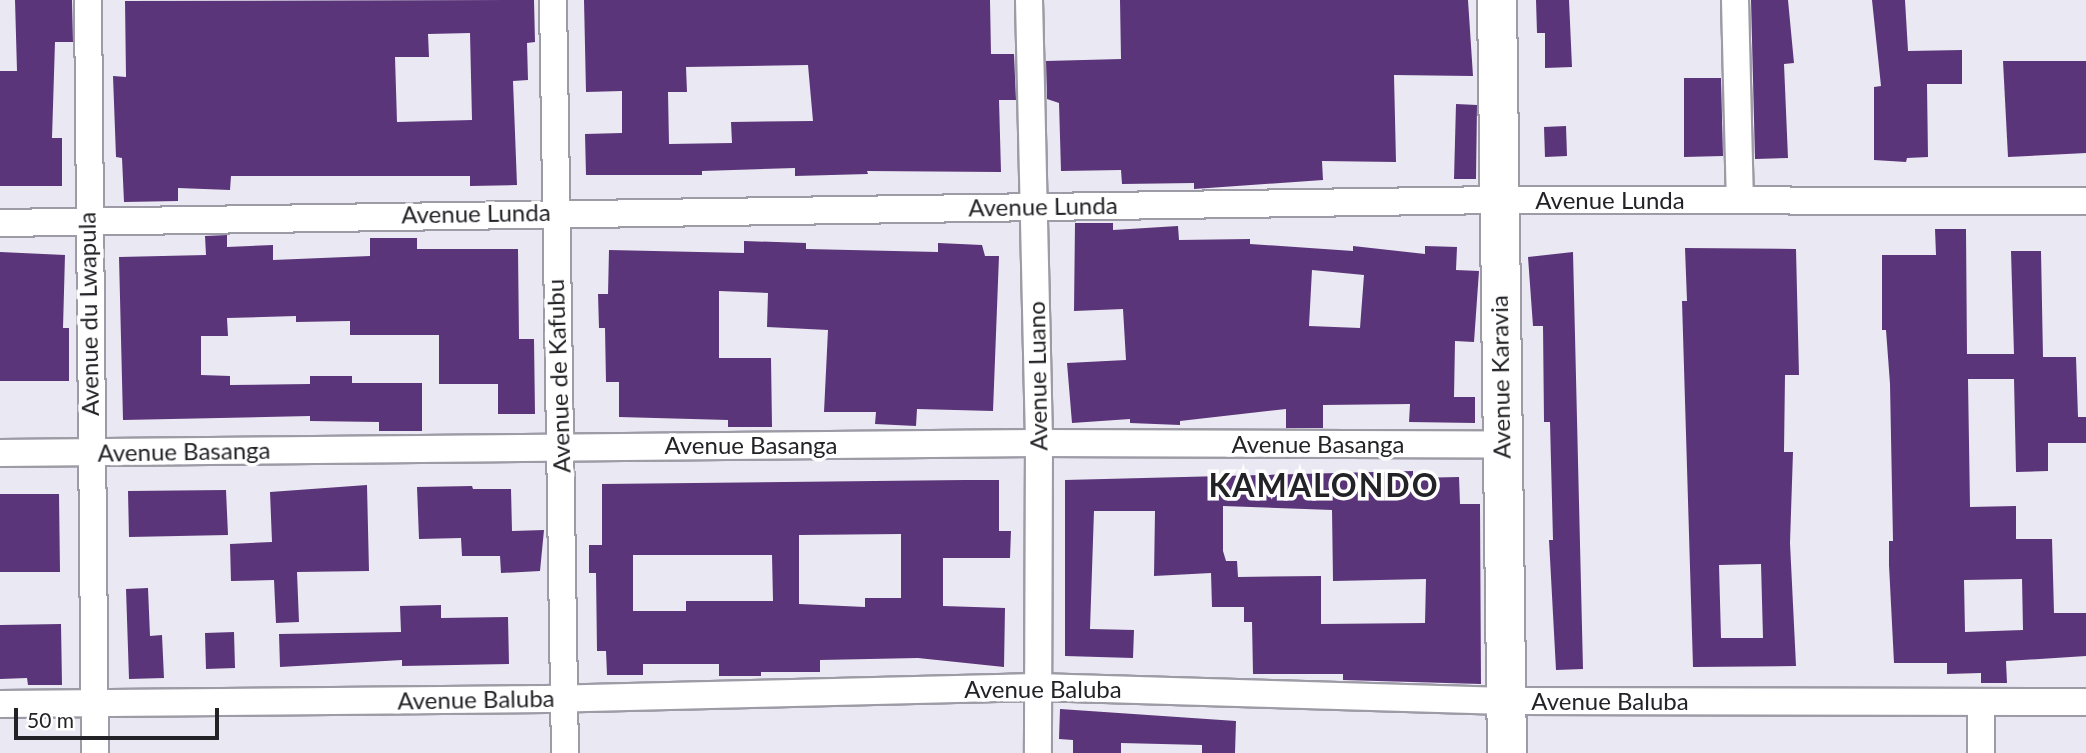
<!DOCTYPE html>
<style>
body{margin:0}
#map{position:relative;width:2086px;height:753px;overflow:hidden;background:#eae8f2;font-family:Lato,sans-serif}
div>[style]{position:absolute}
.building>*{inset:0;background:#5b3579}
.roads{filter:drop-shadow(2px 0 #9d9ba5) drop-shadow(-2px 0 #9d9ba5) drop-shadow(0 2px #9d9ba5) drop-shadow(0 -2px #9d9ba5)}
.street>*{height:26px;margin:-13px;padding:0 13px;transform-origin:13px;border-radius:13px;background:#fff}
.secondary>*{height:38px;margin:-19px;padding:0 19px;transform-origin:19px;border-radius:19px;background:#fff}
span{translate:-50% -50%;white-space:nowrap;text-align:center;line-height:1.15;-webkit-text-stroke:7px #fff;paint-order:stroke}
.street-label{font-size:24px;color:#232226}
.district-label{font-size:32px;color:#232226;font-weight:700;letter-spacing:2px}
.scale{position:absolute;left:14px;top:708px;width:205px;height:32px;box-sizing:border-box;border:4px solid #232226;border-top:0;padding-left:9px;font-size:21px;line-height:24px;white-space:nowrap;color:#232226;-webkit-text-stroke:5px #fff;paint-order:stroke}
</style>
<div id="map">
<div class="building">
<i style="clip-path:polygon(15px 0,72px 0,73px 42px,55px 42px,52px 138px,62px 138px,62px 186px,0 186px,0 71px,17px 71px)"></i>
<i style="clip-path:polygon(evenodd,534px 0,535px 42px,527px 43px,528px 80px,513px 81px,517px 185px,470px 186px,470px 176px,231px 176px,230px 190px,178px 188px,178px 201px,124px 202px,122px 158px,116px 157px,113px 76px,126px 77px,125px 1px,534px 0,470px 33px,472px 120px,397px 122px,395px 57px,429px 57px,428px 34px,470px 33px)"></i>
<i style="clip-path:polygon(evenodd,584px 0,990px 0,991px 54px,1014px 54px,1016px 100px,999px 100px,1001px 172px,867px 171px,868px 174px,795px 176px,795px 168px,702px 171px,702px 175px,586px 175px,585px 134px,622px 133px,622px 91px,586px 92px,584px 0,808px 65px,813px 121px,731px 122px,732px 143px,669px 144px,668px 92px,687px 92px,686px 67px,808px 65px)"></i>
<i style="clip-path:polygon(1120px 0,1468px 0,1473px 76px,1394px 75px,1396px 162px,1322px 161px,1323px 180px,1194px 189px,1194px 183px,1122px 184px,1121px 170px,1061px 171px,1059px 103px,1047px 99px,1046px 61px,1121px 59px)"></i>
<i style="clip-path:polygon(1536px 0,1569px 0,1572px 67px,1545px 68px,1545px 33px,1537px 33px)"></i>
<i style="clip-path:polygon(1751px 0,1788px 0,1794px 63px,1784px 64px,1788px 158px,1755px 159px)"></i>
<i style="clip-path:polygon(1872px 0,1905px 0,1908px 51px,1962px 50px,1962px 84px,1927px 84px,1928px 157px,1907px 158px,1906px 162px,1874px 160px,1874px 87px,1881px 86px)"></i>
<i style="clip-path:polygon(2003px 61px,2086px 61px,2086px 153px,2008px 157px)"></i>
<i style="clip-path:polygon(1684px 78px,1721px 78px,1723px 156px,1684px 157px)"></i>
<i style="clip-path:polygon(1456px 104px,1477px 105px,1476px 179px,1454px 179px)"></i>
<i style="clip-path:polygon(1566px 126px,1567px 156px,1545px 157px,1544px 127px)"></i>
<i style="clip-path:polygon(evenodd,1075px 223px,1113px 223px,1113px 230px,1178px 226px,1179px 240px,1250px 239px,1250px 244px,1353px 251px,1353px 246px,1425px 254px,1425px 246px,1457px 247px,1456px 270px,1479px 271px,1474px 342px,1455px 341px,1454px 397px,1475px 397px,1475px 423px,1409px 422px,1410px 404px,1323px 405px,1323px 428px,1286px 428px,1286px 409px,1180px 421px,1180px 425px,1130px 423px,1130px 419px,1072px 423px,1067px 363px,1126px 360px,1123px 309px,1074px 311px,1075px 223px,1312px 270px,1364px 275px,1360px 328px,1309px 326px,1312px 270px)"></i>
<i style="clip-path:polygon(evenodd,1935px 229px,1966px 229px,1967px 354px,2014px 354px,2011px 251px,2041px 251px,2043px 357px,2076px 357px,2078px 417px,2086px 417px,2086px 443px,2048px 443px,2048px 471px,2016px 472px,2014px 379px,1968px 379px,1970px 507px,2016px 506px,2016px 539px,2052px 539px,2054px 613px,2086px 613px,2086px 656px,2006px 661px,2007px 683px,1981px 683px,1981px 673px,1947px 674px,1947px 663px,1894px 663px,1889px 565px,1889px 541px,1893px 541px,1890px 384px,1886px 330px,1882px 330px,1882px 255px,1936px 255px,1935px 229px,2022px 579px,2023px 630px,1965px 632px,1964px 580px,2022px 579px)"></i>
<i style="clip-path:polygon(227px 235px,227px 247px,273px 245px,273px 260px,370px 256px,370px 238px,417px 238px,417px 249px,518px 249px,519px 339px,534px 339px,535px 414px,498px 414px,498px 384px,439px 384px,439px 335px,350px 335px,350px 321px,296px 322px,296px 316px,227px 318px,228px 336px,201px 336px,201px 375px,230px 376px,230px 385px,310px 384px,310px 376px,352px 376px,352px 383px,422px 383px,422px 431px,379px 431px,379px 422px,310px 421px,310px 416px,123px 420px,119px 257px,206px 255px,205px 236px)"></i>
<i style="clip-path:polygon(744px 241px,806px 243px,806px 249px,938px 252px,938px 243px,982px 245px,985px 256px,999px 256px,993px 411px,917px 409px,916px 426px,875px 424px,876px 412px,824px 412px,828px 330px,767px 327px,768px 293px,719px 291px,719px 358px,771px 358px,772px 427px,728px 427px,728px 420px,619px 417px,619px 382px,606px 382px,605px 328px,599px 328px,598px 294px,608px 294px,609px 250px,744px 253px)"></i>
<i style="clip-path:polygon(evenodd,1685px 248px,1796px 249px,1799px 375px,1785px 375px,1784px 452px,1793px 452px,1790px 543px,1796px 666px,1693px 667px,1682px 301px,1687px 301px,1685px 248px,1761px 564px,1763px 638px,1721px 638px,1719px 565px,1761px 564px)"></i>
<i style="clip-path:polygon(0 252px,65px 255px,63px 328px,69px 328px,69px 381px,0 381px)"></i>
<i style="clip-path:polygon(1573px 252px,1583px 669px,1556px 670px,1549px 540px,1553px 540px,1550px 422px,1544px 422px,1543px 326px,1533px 326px,1528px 257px)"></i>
<i style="clip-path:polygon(evenodd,1413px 471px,1413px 478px,1459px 477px,1460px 504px,1480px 504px,1481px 684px,1343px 680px,1343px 674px,1253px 674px,1252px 622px,1244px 622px,1244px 607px,1212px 607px,1211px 573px,1154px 576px,1155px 511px,1094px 511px,1090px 629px,1134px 630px,1133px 658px,1065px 656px,1065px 480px,1413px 471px,1223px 506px,1332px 510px,1333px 581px,1426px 579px,1425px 623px,1321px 624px,1321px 576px,1238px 577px,1237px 561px,1226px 561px,1223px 551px,1223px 506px)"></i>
<i style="clip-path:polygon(evenodd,965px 480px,999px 480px,999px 531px,1011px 531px,1010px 558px,943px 558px,943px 606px,1005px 608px,1004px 667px,918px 658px,820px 660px,820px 672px,761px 672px,761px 676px,719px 676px,719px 664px,643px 664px,643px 675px,607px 675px,606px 651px,597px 651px,596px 573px,589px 573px,589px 545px,602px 545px,602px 484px,965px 480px,901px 534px,901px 598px,865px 598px,865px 607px,799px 604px,799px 535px,901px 534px,965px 480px,633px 555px,772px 555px,773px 601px,686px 601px,686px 611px,633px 611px,633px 555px)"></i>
<i style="clip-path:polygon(367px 485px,369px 571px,297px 572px,299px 622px,276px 623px,274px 580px,231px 581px,230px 544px,272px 542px,270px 492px)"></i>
<i style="clip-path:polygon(472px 486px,473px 489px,511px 489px,512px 531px,544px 530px,540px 571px,501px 573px,500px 556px,462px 556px,461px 538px,419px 539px,417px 487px)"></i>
<i style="clip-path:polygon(226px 490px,228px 535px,129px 537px,128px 491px)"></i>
<i style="clip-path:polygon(0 494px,59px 494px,60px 572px,0 572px)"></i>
<i style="clip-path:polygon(148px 588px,150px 636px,162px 635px,164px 678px,129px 679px,126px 589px)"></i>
<i style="clip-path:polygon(441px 605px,441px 618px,508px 617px,509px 664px,402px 666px,402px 660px,280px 667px,279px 634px,401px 632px,400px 606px)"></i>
<i style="clip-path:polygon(61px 624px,62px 685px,28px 685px,27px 678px,0 679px,0 625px)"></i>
<i style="clip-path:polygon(234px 632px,235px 668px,206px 669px,205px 633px)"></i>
<i style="clip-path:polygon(1060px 709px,1236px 721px,1235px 753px,1202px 753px,1202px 745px,1121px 743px,1121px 753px,1073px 753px,1073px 740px,1059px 739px)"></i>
</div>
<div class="roads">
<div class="street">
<i style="left:88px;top:0;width:753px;rotate:89.47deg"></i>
<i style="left:553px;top:0;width:753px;rotate:89.09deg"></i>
<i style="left:1029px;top:0;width:443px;rotate:88.7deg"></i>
<i style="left:1039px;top:443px;width:310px;rotate:90.2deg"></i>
<i style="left:1735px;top:0;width:200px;rotate:88.6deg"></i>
<i style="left:0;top:223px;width:1498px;rotate:-0.88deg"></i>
<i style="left:1498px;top:200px;width:588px;rotate:0.1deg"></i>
<i style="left:0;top:453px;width:1039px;rotate:-0.55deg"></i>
<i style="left:1039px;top:443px;width:462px;rotate:0.2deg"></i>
<i style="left:1981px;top:702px;width:51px;rotate:90deg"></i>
<i style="left:0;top:704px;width:546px;rotate:-0.52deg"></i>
<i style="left:546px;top:699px;width:491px;rotate:-1.4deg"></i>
<i style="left:1037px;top:687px;width:469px;rotate:1.7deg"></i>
<i style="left:1506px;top:701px;width:580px;rotate:0.1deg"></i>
</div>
<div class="secondary">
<i style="left:1497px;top:0;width:753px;rotate:89.24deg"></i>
</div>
</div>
<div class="street-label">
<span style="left:1610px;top:200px">Avenue Lunda</span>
<span style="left:1043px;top:206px;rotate:-1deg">Avenue Lunda</span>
<span style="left:476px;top:213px;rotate:-1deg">Avenue Lunda</span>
<span style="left:88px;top:314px;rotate:-91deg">Avenue du Lwapula</span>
<span style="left:558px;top:376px;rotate:-92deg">Avenue de Kafubu</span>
<span style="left:1037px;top:376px;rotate:-91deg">Avenue Luano</span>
<span style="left:1500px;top:377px;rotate:-91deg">Avenue Karavia</span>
<span style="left:1318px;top:444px">Avenue Basanga</span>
<span style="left:751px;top:445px">Avenue Basanga</span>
<span style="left:184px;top:451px;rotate:-1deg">Avenue Basanga</span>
<span style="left:1043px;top:689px">Avenue Baluba</span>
<span style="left:476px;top:699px;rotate:-1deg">Avenue Baluba</span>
<span style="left:1610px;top:701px">Avenue Baluba</span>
</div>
<div class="district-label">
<span style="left:1324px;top:485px">KAMALONDO</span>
</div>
<div class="scale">50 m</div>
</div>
